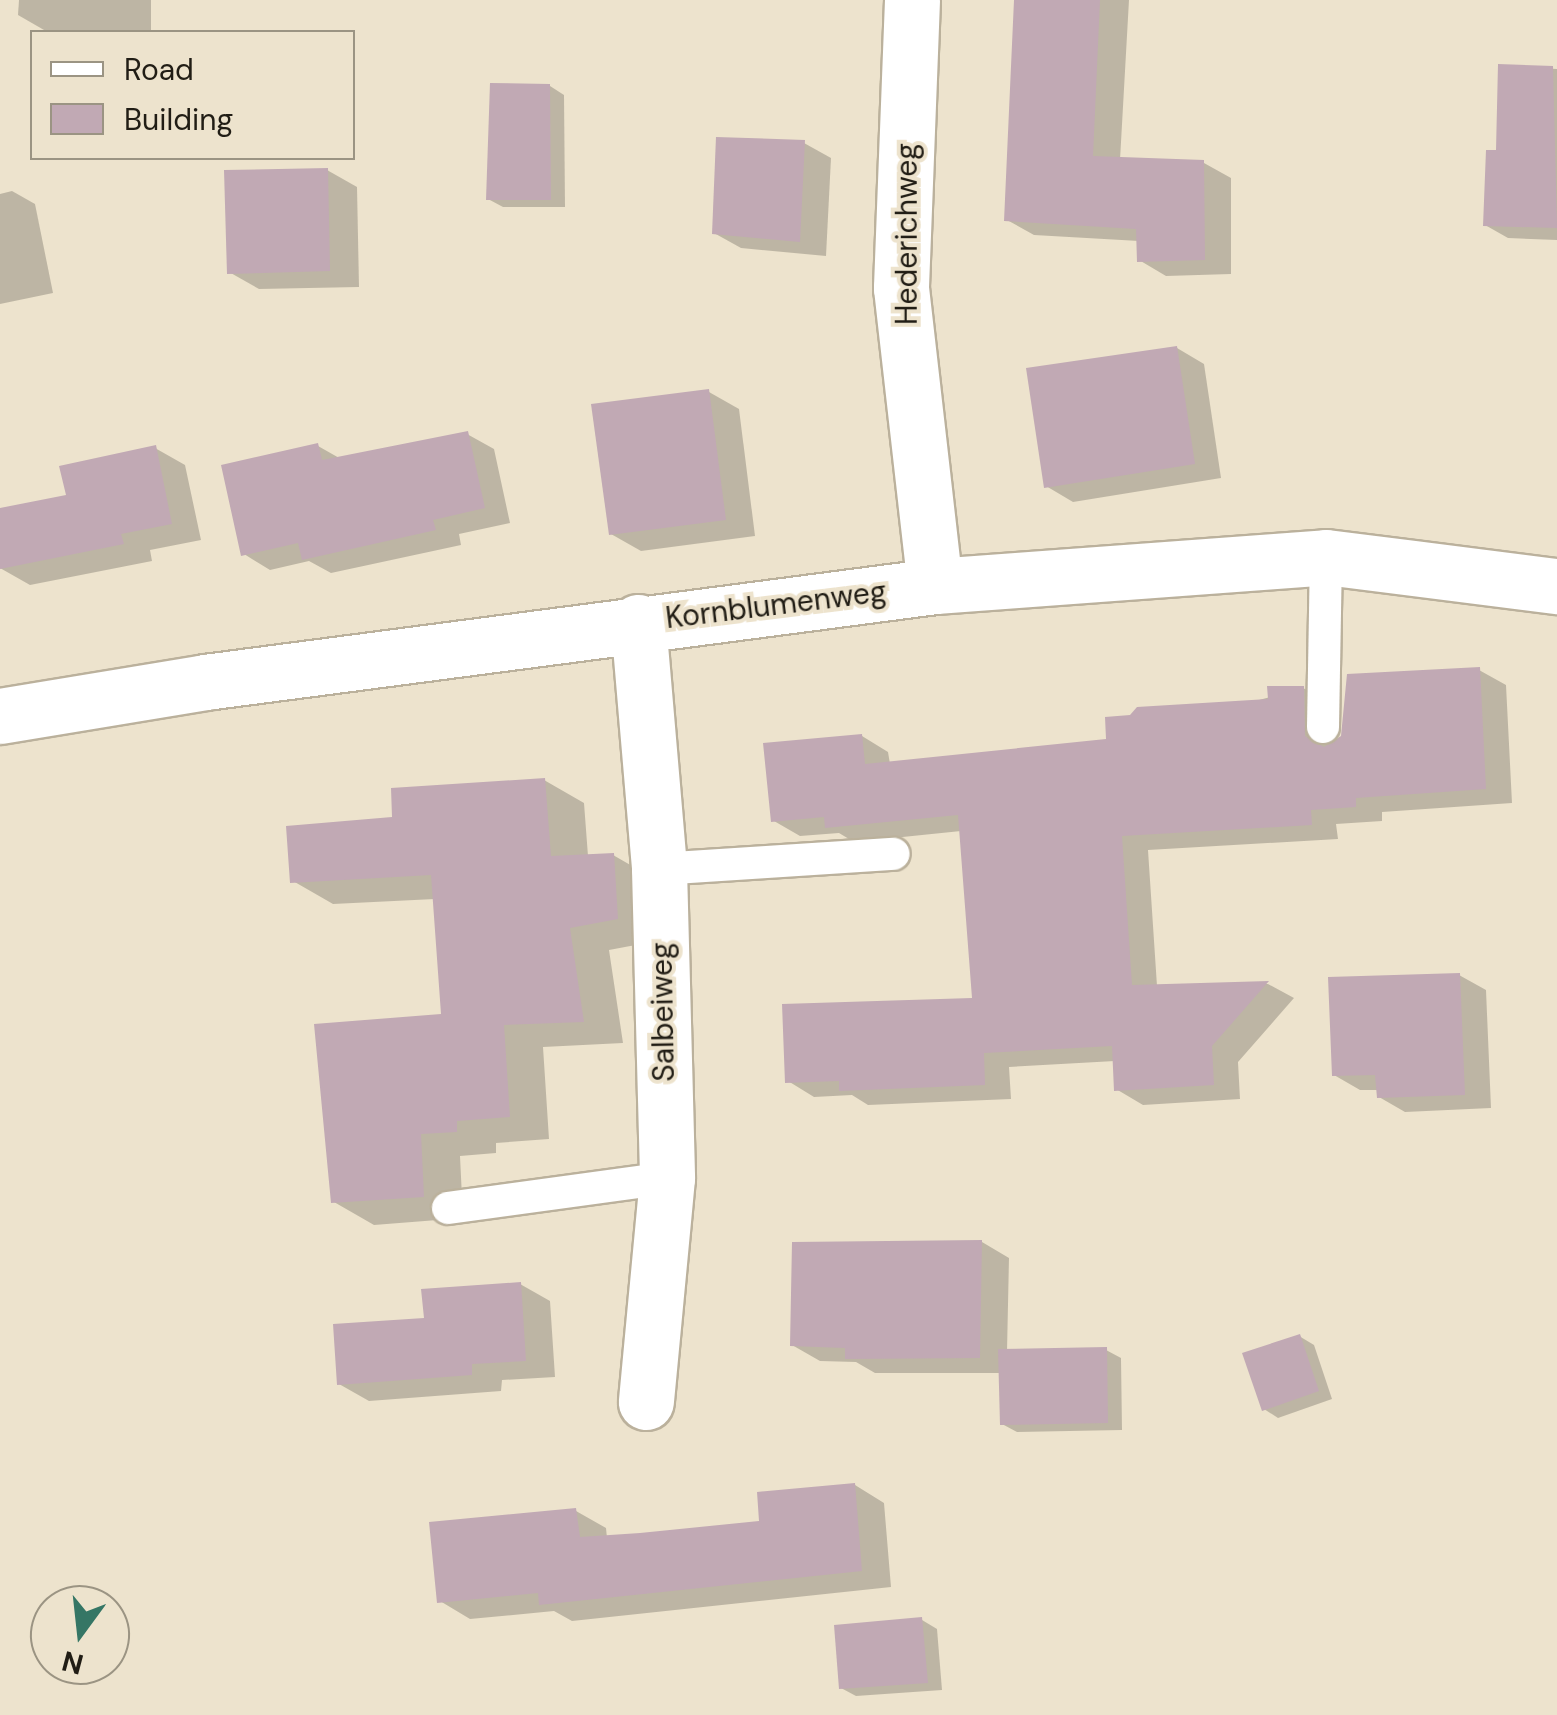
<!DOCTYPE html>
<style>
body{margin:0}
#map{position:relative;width:1557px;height:1715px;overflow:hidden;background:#ede3cd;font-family:"DM Sans",sans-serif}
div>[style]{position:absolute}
.shadow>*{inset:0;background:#0003}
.building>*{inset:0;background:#c1a9b4}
.roads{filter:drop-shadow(2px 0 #bbb19c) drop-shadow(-2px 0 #bbb19c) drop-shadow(0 2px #bbb19c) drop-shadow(0 -2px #bbb19c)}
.service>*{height:32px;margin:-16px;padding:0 16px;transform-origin:16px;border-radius:16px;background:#fff}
.minor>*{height:55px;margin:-27.5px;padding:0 27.5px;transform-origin:27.5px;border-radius:27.5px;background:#fff}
span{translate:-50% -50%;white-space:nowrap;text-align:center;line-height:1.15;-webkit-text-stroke:8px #ede3cd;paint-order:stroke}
.street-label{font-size:30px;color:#211d15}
.legend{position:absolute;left:30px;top:30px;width:325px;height:130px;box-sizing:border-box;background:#ede3cd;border:2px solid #9b9483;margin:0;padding:12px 18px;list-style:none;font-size:30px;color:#211d15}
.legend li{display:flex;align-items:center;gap:20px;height:50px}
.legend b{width:50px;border:2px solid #9b9483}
.north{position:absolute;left:30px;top:1585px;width:100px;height:100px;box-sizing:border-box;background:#ede3cd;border:2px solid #9b9483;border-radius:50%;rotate:195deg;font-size:28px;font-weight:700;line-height:40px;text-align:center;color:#211d15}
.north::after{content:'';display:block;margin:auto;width:35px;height:45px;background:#357665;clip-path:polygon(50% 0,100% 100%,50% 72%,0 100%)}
</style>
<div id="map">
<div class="shadow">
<i style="clip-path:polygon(19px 0,151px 0,151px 30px,44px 30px,18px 15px)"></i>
<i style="clip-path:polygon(1017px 0,1129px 0,1120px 160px,1204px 163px,1231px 178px,1231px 274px,1166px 276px,1139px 260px,1139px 241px,1034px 235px,1007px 220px)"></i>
<i style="clip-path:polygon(1500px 66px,1557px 69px,1557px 240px,1508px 238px,1485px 225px,1499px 152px)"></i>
<i style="clip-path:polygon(550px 86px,564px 95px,565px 207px,503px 207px,488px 199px)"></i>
<i style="clip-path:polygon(804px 143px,831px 158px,826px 256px,741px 248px,714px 233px)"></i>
<i style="clip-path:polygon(327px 170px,357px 187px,359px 287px,259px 289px,229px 272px)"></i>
<i style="clip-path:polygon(12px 191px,35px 204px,53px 293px,0 304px,0 194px)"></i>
<i style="clip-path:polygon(1177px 348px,1204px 364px,1221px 478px,1073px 502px,1046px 486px)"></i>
<i style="clip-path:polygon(709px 392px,739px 409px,755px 536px,641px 551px,611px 534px)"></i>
<i style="clip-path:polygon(467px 434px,494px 449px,510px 523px,459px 534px,461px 545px,331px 573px,309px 561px,270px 570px,244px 554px,318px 446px,341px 459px)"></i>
<i style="clip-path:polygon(155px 448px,185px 465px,201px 540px,150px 550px,152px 561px,30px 585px,0 568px,0 511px,69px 497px)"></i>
<i style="clip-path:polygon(1479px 670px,1506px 685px,1512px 803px,1382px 812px,1382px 821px,1336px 824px,1338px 839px,1148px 850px,1157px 986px,1268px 984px,1294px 998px,1238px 1062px,1240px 1099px,1143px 1105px,1116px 1089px,1115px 1061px,1009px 1067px,1011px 1099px,868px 1105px,852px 1095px,814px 1097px,788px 1081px,974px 1000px,961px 831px,854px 842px,839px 833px,800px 836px,774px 821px,862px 736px,888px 752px,890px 764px,1109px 741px,1303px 688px,1330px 703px,1331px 745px)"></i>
<i style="clip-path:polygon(544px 780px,584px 803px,588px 856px,613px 855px,653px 878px,657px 941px,609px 950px,623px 1043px,543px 1047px,549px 1139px,496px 1143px,496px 1153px,460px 1156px,463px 1218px,374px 1225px,334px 1202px,443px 1017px,435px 899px,333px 904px,293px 881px,395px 819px)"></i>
<i style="clip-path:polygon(1459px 975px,1486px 990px,1491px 1108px,1405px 1112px,1379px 1097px,1379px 1090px,1360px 1090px,1334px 1075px)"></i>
<i style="clip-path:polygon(982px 1242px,1009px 1258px,1007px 1352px,1106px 1350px,1121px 1358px,1122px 1430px,1017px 1432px,1002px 1424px,1001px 1373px,875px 1373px,856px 1362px,820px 1361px,792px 1345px)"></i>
<i style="clip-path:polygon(520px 1284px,550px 1301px,555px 1377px,502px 1380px,501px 1391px,369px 1401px,339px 1384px,427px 1321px)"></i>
<i style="clip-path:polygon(1299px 1336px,1314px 1345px,1332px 1399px,1278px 1418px,1264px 1409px)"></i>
<i style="clip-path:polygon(855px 1485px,884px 1503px,891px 1587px,572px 1621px,554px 1611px,470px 1619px,440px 1601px,576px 1511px,606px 1528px,607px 1538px,762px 1523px)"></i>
<i style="clip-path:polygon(922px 1620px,937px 1629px,942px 1690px,856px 1696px,841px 1688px)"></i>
</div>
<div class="building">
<i style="clip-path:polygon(1014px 0,1100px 0,1093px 156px,1204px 160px,1205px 260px,1137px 262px,1136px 229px,1004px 221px)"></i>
<i style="clip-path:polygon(1498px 64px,1553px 66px,1557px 228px,1483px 226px,1486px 150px,1496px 150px)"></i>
<i style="clip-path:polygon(490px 83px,550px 84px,551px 200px,486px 200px)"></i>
<i style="clip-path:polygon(716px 137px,805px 140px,800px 242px,712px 234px)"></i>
<i style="clip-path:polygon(328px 168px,330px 271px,227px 274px,224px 170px)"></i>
<i style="clip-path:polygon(1177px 346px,1195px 464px,1044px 488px,1026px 368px)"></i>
<i style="clip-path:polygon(709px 389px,726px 520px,609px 535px,591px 404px)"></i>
<i style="clip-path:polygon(468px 431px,485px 508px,433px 520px,436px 530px,302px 560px,298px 543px,241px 556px,221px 465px,318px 443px,322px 460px)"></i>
<i style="clip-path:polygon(156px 445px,172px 524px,121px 534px,124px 544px,0 569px,0 508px,66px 495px,59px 466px)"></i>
<i style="clip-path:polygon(1480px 667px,1486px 789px,1356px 798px,1356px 807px,1311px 810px,1312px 825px,1122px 836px,1132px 985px,1269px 981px,1212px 1046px,1214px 1085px,1114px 1091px,1112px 1046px,984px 1053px,985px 1085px,839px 1091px,839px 1081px,785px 1083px,782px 1004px,972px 998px,958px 815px,825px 828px,824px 817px,771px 822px,763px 743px,862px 734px,865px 764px,1106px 739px,1105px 717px,1130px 715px,1137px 707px,1268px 699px,1267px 686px,1304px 686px,1305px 736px,1324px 747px,1341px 736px,1347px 674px)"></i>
<i style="clip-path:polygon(545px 778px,551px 856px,614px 853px,618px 919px,570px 928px,584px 1022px,504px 1025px,510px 1117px,457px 1121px,457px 1132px,421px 1134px,424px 1197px,331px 1203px,314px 1024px,441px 1014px,431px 875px,290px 883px,286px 826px,392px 817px,391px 788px)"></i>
<i style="clip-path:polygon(1460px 973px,1465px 1095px,1377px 1098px,1375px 1075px,1332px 1076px,1328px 977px)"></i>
<i style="clip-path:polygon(982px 1240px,980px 1358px,845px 1359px,845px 1348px,790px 1346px,792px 1242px)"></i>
<i style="clip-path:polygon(521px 1282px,526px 1361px,472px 1364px,472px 1375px,337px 1385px,333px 1324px,424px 1318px,421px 1289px)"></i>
<i style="clip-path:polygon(1300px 1334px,1319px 1391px,1262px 1411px,1242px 1353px)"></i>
<i style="clip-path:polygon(1107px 1347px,1108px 1423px,1000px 1425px,998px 1349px)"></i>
<i style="clip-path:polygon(855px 1483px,862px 1571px,539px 1605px,538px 1593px,437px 1603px,429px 1522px,576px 1508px,580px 1537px,640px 1533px,759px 1521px,757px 1492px)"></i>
<i style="clip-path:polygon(922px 1617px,928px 1683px,839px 1689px,834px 1625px)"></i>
</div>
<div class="roads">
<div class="service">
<i style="left:1323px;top:727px;width:170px;rotate:-89deg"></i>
<i style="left:659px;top:869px;width:235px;rotate:-3.7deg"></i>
<i style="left:448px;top:1208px;width:221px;rotate:-7.8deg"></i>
</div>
<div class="minor">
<i style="left:912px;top:0;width:288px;rotate:92.2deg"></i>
<i style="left:901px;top:288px;width:300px;rotate:83.5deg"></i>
<i style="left:638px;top:622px;width:248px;rotate:85.1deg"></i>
<i style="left:659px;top:869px;width:309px;rotate:88.5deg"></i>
<i style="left:667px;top:1178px;width:225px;rotate:95.4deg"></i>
<i style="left:0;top:716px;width:208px;rotate:-9.4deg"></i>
<i style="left:205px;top:682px;width:736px;rotate:-7.49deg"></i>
<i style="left:935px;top:586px;width:392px;rotate:-4.2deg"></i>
<i style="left:1326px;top:557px;width:233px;rotate:7.2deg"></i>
</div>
</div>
<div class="street-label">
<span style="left:907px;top:234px;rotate:-90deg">Hederichweg</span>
<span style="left:776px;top:605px;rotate:-7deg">Kornblumenweg</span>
<span style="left:663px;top:1012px;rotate:-91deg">Salbeiweg</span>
</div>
<ul class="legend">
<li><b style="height:12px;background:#fff"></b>Road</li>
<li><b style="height:28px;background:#c1a9b4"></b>Building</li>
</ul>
<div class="north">N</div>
</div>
